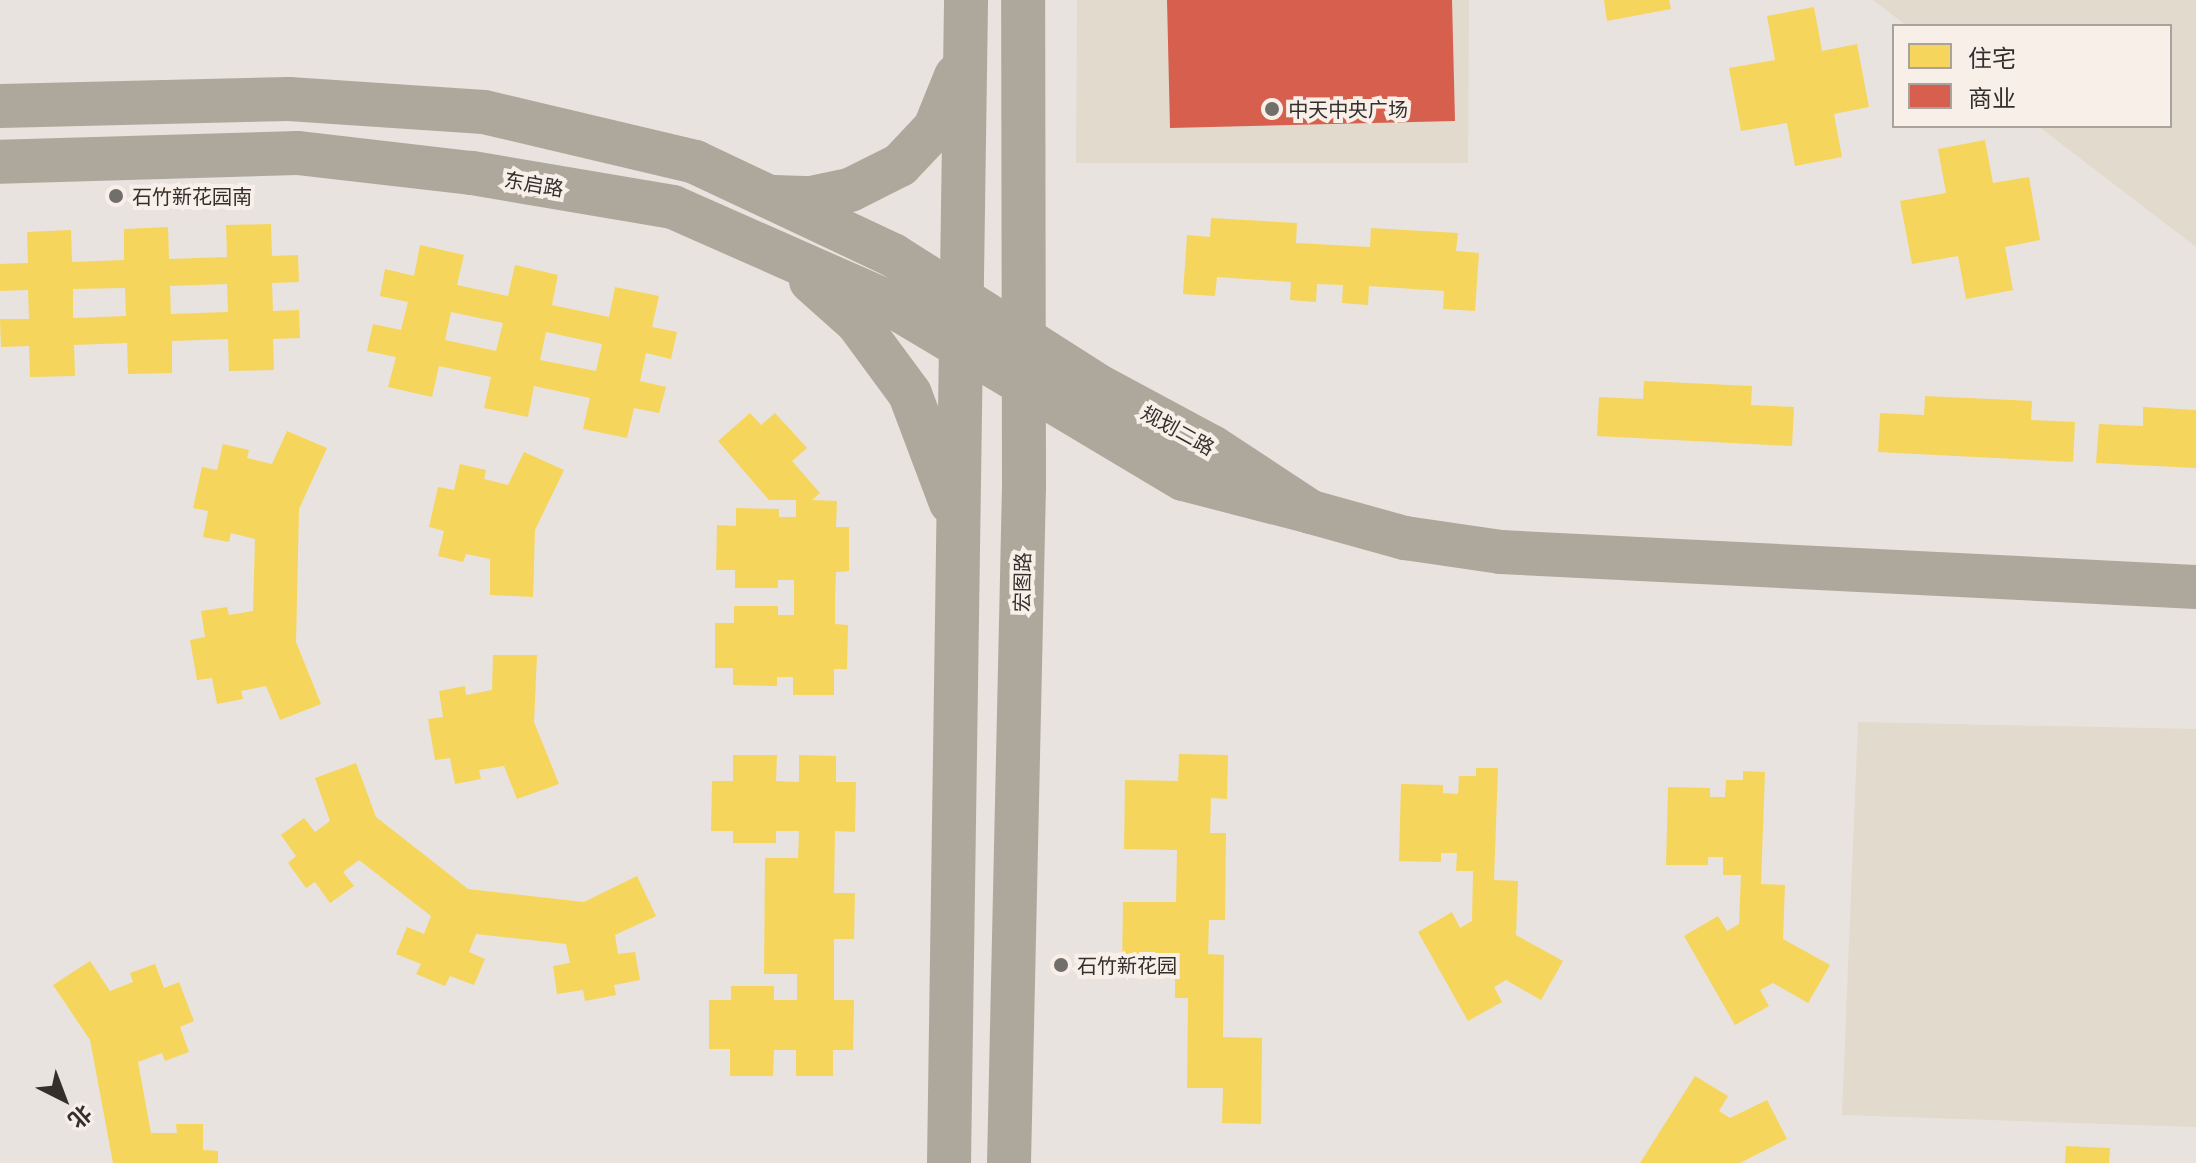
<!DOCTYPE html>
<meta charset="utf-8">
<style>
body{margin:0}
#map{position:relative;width:2196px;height:1163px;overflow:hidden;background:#e8e3de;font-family:Quicksand,"Noto Sans SC",sans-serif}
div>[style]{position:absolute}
.commercial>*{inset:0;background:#e2dacd}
.homes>*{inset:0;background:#f6d55c}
.shops>*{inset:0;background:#d6604d}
.secondary>*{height:44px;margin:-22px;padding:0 22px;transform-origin:22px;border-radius:22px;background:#aea89c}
.dots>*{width:22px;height:22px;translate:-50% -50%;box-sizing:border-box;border:4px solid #f9efe9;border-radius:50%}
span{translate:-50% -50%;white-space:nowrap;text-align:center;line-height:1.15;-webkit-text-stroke:8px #f9efe9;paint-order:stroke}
.poi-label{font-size:20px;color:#322f2c}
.left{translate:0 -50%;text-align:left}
.street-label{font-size:20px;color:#322f2c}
.legend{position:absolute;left:1892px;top:24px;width:280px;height:104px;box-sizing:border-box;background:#f9efe9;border:2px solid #a9a29d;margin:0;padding:10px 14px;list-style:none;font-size:24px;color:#322f2c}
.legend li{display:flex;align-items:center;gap:16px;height:40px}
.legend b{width:40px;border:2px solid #a9a29d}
.north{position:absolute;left:24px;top:1059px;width:80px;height:80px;-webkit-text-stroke:6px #f9efe9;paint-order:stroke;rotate:138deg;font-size:22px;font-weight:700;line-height:32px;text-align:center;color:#322f2c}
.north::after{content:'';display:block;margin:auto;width:28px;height:36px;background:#322f2c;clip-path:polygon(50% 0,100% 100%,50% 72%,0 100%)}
</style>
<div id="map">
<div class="commercial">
<i style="clip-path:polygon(1077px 0,1469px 0,1468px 163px,1076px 163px)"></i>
<i style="clip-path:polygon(1873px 0,2196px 0,2196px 247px,2038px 126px,2170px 126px,2170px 26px,1907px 26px)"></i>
<i style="clip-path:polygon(1858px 722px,2196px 729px,2196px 1127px,1842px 1115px)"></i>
</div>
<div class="homes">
<i style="clip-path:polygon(1604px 0,1669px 0,1671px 9px,1607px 21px)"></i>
<i style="clip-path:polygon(1814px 7px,1822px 51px,1857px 44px,1869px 107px,1834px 114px,1842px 157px,1795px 166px,1787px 123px,1741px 131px,1729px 68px,1775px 60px,1767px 16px)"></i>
<i style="clip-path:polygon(1985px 140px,1993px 183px,2029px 177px,2040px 240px,2005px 247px,2013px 290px,1966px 299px,1958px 256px,1912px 264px,1900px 201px,1946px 193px,1938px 149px)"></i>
<i style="clip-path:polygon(1211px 218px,1297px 223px,1296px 243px,1370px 247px,1371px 228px,1458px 233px,1456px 251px,1479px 253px,1475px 311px,1443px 309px,1444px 291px,1369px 286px,1368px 305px,1342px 303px,1343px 285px,1317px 284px,1316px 302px,1290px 300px,1291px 282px,1217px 277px,1215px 296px,1183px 294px,1187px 235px,1210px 237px)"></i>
<i style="clip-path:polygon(evenodd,271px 224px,272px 256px,298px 255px,299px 282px,272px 283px,273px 311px,299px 310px,300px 338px,273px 339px,274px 370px,229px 371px,228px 339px,172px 341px,172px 373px,128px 374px,127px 343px,74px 345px,75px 376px,30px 377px,29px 346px,1px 347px,0 319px,29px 319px,28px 290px,0 291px,0 264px,28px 263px,27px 232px,71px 230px,72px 262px,124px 260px,124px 229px,168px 227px,169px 259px,227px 257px,226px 225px,271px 224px,227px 284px,228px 312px,171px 314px,170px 286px,227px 284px,271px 224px,125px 288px,126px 316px,73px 318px,73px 289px,125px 288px)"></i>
<i style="clip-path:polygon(evenodd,420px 245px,464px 255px,457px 285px,508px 296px,515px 265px,558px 275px,552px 305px,609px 317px,615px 287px,659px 296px,652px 327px,677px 332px,671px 359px,646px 353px,640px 381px,666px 387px,659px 413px,634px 408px,627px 438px,583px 429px,590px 398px,534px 386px,528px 417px,484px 408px,491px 377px,439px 366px,432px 397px,388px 387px,396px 357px,367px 351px,373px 324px,401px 330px,408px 302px,380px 296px,385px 269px,414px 276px,420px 245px,451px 312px,503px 323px,496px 351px,445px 340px,451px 312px,420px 245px,546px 332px,602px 344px,596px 371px,540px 360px,546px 332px)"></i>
<i style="clip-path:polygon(1644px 381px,1752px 386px,1751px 405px,1794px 407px,1792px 446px,1597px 436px,1599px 397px,1643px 399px)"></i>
<i style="clip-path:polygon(1925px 396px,2032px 401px,2031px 420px,2075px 422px,2073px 462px,1878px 452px,1880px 413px,1924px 415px)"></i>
<i style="clip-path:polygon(2143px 407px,2196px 410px,2196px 468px,2096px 463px,2099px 424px,2143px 426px)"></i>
<i style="clip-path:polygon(750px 413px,761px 425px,775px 413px,807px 448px,792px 461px,820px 493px,812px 500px,837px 501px,836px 527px,849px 527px,849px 571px,836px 572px,835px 598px,835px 624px,848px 625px,847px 669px,834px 669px,834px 695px,793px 695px,793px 677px,777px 677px,777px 686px,733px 685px,733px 668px,715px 668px,715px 623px,734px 623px,734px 606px,778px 606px,778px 615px,794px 615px,794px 580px,778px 580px,778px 588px,735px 588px,735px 570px,716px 570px,717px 525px,736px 526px,736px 508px,779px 509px,779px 517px,796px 517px,796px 500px,769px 500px,718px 441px)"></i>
<i style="clip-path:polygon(287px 431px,327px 448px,299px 509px,296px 642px,321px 704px,280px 720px,266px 686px,241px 691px,243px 699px,217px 704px,212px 678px,197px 680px,190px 640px,205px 637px,201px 611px,227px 607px,229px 615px,253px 611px,255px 539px,231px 533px,229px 542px,203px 537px,208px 511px,193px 508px,202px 467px,217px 470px,223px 444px,249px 450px,247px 458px,272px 464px)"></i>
<i style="clip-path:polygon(524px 452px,564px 470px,535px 530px,533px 597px,490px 595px,490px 559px,466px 554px,463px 562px,438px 556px,444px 531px,429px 527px,438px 487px,454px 490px,460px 464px,486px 470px,484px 479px,508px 485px)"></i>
<i style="clip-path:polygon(493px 655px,537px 655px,534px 722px,559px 784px,517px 799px,504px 766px,479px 770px,481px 779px,455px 784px,450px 758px,435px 760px,428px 719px,443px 717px,439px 691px,465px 686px,466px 695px,492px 690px)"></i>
<i style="clip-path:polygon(1179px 754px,1228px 755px,1227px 799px,1211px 798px,1210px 833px,1226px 833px,1225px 920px,1209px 920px,1208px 954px,1224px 955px,1223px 1037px,1262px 1038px,1261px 1124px,1222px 1123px,1223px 1088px,1187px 1088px,1188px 998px,1175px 998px,1175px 972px,1122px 971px,1123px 902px,1176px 902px,1177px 850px,1124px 849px,1125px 780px,1178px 781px)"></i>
<i style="clip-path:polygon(733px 755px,777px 755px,776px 781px,799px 782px,799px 755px,836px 756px,836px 782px,856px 782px,855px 832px,835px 831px,834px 893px,855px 893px,854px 939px,834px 939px,834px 1000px,854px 1000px,853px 1050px,833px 1050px,833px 1076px,796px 1076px,796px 1050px,774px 1050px,773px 1076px,730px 1076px,730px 1049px,709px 1049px,709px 1000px,731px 1000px,731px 986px,774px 986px,774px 1000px,797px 1000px,797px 974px,764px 974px,765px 858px,798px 858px,799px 831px,776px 831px,776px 843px,733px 843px,733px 831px,711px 831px,712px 781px,733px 781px)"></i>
<i style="clip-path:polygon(356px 763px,376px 817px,468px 889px,584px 902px,637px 876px,656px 916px,615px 935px,618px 954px,635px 952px,640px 980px,614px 985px,616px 995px,585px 1001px,583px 990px,557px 994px,553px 966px,570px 963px,566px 944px,476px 934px,469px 952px,485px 959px,474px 985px,450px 976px,445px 986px,416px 974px,421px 964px,396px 954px,407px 927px,424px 934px,431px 916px,359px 860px,343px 872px,354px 886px,330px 903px,315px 882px,306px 888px,288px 863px,296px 856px,281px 835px,304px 818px,315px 832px,330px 821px,315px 778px)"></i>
<i style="clip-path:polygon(1476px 768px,1498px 768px,1494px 880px,1518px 881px,1516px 935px,1563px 961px,1541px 1000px,1506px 980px,1494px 987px,1502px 1002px,1468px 1021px,1418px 932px,1452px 912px,1460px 928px,1472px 921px,1473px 871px,1456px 871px,1457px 853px,1441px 853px,1441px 862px,1399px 861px,1401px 784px,1443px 785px,1443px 793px,1458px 794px,1459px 776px,1476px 776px)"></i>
<i style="clip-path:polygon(1743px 771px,1765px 772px,1761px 884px,1785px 885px,1783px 939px,1830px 965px,1808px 1003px,1773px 983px,1760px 990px,1769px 1006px,1735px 1025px,1684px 936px,1718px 916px,1727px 931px,1739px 924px,1741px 875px,1723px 875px,1723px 857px,1708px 857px,1708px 865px,1666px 865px,1668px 787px,1710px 788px,1710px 797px,1725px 797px,1726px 780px,1743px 780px)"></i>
<i style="clip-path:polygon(90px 961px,110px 991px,133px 982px,130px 973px,155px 964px,164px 988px,179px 982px,194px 1021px,180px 1027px,189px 1052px,165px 1061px,162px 1053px,138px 1062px,151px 1133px,177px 1133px,176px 1124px,203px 1124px,203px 1150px,218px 1151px,218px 1163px,113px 1163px,90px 1040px,53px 985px)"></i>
<i style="clip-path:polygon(1695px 1076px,1728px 1096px,1719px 1111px,1730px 1118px,1767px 1100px,1787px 1139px,1740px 1163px,1640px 1163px)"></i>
<i style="clip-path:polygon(2066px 1146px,2110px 1148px,2109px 1163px,2065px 1163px)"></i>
</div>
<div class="shops">
<i style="clip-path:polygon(1167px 0,1452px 0,1455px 121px,1170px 128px)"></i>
</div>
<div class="secondary">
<i style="left:0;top:106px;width:289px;rotate:-1.4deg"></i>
<i style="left:289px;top:99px;width:195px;rotate:3.8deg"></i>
<i style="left:484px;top:112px;width:217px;rotate:13.3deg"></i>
<i style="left:695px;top:162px;width:219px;rotate:25.2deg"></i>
<i style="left:893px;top:255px;width:248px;rotate:32.5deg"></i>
<i style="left:1102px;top:388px;width:125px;rotate:28.2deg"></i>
<i style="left:1212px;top:447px;width:118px;rotate:33.3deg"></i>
<i style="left:1311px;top:512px;width:132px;rotate:-165.5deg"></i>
<i style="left:1183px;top:479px;width:354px;rotate:-149.2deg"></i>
<i style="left:879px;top:298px;width:225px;rotate:-156.2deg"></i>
<i style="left:673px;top:207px;width:205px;rotate:-170.4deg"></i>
<i style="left:471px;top:173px;width:175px;rotate:-173.4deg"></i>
<i style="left:297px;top:153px;width:297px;rotate:178.3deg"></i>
<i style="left:774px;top:197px;width:37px;rotate:2deg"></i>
<i style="left:811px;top:198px;width:40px;rotate:-12deg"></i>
<i style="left:850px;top:190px;width:56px;rotate:-26.6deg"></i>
<i style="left:900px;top:165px;width:51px;rotate:-46.6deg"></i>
<i style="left:935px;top:128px;width:56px;rotate:-68deg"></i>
<i style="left:811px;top:281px;width:62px;rotate:41.7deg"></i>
<i style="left:857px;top:322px;width:89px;rotate:53.6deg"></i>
<i style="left:910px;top:394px;width:116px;rotate:69.4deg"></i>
<i style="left:1311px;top:512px;width:98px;rotate:15.5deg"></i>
<i style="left:1405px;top:538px;width:97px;rotate:8.3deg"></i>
<i style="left:1501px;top:552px;width:696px;rotate:2.88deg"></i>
<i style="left:949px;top:1163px;width:1163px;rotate:-89.16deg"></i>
<i style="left:1009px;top:1163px;width:675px;rotate:-88.73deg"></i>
<i style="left:1024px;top:488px;width:488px;rotate:-90.1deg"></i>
</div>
<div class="dots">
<i style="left:1272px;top:109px;background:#726e6a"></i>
<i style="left:116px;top:196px;background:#726e6a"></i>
<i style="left:1061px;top:965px;background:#726e6a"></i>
</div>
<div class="poi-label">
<span class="left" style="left:1288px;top:109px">中天中央广场</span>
<span class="left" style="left:132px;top:196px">石竹新花园南</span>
<span class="left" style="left:1077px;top:965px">石竹新花园</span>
</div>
<div class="street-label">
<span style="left:534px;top:184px;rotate:10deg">东启路</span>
<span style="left:1178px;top:430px;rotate:29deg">规划二路</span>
<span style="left:1022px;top:582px;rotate:-89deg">宏图路</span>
</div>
<ul class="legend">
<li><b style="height:22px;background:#f6d55c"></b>住宅</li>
<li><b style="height:22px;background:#d6604d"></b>商业</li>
</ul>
<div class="north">北</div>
</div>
